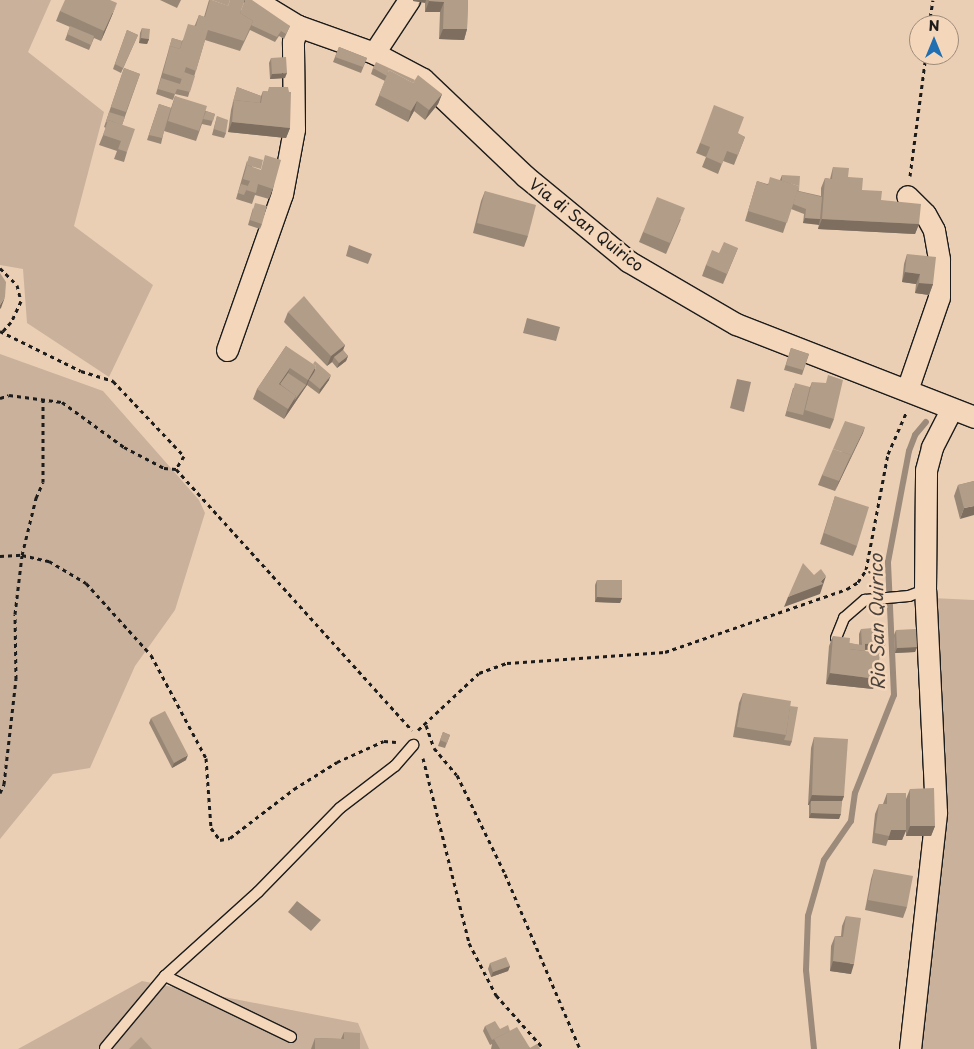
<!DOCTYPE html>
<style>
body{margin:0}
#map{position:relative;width:974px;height:1049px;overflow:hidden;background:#ebcfb4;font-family:"Playpen Sans",sans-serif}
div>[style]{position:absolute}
.green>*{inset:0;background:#c9b19b}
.water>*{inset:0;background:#9c8a7a}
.stream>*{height:6px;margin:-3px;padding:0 3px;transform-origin:3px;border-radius:3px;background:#9c8a7a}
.path>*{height:3px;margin-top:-1.5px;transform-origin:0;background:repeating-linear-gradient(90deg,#1c1c1c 0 4px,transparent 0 8px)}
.roads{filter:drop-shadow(1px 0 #1c1c1c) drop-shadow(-1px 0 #1c1c1c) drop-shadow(0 1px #1c1c1c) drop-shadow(0 -1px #1c1c1c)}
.lane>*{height:10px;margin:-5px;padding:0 5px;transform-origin:5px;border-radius:5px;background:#f4d6ba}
.street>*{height:21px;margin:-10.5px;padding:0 10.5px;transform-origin:10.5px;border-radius:10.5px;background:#f4d6ba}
.wall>*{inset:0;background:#998776}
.shaded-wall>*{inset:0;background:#7d6e60}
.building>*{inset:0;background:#b29d89}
span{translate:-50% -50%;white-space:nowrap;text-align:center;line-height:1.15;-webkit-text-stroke:5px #f4d6ba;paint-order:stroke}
.street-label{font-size:16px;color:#1c1c1c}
.water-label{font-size:18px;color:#49423d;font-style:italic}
.north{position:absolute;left:909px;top:15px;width:50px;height:50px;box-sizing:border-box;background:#f4d6ba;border:1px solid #9e8c7b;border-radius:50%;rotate:0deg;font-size:14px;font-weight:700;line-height:20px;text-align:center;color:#1c1c1c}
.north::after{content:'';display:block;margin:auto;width:18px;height:22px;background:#1f6fb2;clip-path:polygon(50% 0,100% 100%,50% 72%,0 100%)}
</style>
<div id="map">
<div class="green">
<i style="clip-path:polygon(0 0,51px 0,28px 52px,104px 112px,74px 226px,153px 285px,109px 377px,27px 323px,23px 269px,0 265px)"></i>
<i style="clip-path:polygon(0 354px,103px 391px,199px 500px,205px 513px,175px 610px,135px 666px,90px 768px,53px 774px,0 839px)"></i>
<i style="clip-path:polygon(932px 598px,974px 600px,974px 1049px,916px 1049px)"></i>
<i style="clip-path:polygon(142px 981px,358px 1023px,369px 1049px,18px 1049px)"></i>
</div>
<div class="water">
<i style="clip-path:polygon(349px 245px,372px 254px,368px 264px,346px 256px)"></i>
<i style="clip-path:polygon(527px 318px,560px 327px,556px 341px,523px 333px)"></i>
<i style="clip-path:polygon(737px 379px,751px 382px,744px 412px,730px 408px)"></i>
<i style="clip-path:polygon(297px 901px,321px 920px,311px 931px,288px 912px)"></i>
</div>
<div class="stream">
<i style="left:814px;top:1049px;width:79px;rotate:-95.8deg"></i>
<i style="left:806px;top:970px;width:54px;rotate:-87.9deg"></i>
<i style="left:808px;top:916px;width:58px;rotate:-74.1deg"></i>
<i style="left:824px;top:860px;width:47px;rotate:-55.3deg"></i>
<i style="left:851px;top:821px;width:28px;rotate:-82deg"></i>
<i style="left:855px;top:793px;width:105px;rotate:-68.3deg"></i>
<i style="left:894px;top:695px;width:133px;rotate:-92.6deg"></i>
<i style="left:888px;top:562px;width:113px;rotate:-79.3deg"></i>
<i style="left:909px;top:451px;width:17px;rotate:-69deg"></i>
<i style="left:915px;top:435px;width:17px;rotate:-50deg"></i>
</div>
<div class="path">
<i style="left:929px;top:25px;width:25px;rotate:-81deg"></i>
<i style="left:910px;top:176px;width:122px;rotate:-82.5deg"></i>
<i style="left:0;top:268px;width:24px;rotate:45deg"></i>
<i style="left:17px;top:285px;width:16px;rotate:76deg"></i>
<i style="left:21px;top:301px;width:23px;rotate:115deg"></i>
<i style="left:11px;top:322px;width:12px;rotate:132deg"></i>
<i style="left:0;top:331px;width:90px;rotate:26.3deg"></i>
<i style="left:81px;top:371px;width:34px;rotate:17deg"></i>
<i style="left:113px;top:381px;width:103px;rotate:46.6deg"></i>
<i style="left:184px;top:456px;width:15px;rotate:122deg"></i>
<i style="left:176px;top:469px;width:352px;rotate:47.9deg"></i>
<i style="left:0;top:398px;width:9px;rotate:-18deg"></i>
<i style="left:9px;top:395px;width:53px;rotate:7.5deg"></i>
<i style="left:62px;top:402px;width:77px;rotate:36deg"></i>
<i style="left:124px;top:447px;width:45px;rotate:27.7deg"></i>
<i style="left:164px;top:468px;width:12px;rotate:5deg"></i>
<i style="left:0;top:556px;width:22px;rotate:-3deg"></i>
<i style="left:22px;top:555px;width:28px;rotate:13deg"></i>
<i style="left:49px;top:561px;width:43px;rotate:30.7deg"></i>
<i style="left:86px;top:583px;width:97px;rotate:47.9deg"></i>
<i style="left:151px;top:655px;width:117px;rotate:61.9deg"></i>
<i style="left:206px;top:758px;width:70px;rotate:85.9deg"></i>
<i style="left:211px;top:828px;width:15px;rotate:53deg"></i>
<i style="left:220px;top:840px;width:10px;rotate:-11deg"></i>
<i style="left:230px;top:838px;width:81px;rotate:-37.4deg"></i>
<i style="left:294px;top:789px;width:51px;rotate:-32.1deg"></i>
<i style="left:337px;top:762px;width:51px;rotate:-24.1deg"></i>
<i style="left:384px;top:741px;width:12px;rotate:5deg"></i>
<i style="left:426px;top:725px;width:24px;rotate:71deg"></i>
<i style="left:434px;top:748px;width:35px;rotate:50deg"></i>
<i style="left:457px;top:775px;width:110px;rotate:64.1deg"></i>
<i style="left:505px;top:874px;width:190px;rotate:66.8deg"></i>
<i style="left:418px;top:730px;width:83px;rotate:-43.1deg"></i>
<i style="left:479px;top:673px;width:30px;rotate:-20deg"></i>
<i style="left:507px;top:663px;width:158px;rotate:-4deg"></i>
<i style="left:665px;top:652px;width:193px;rotate:-19.1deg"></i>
<i style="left:847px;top:589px;width:13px;rotate:-32deg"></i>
<i style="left:858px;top:582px;width:14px;rotate:-56deg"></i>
<i style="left:866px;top:570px;width:118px;rotate:-79.3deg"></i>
<i style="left:888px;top:454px;width:45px;rotate:-66.3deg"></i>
<i style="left:423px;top:758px;width:191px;rotate:76deg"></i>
<i style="left:469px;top:943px;width:59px;rotate:62.6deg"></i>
<i style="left:496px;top:995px;width:72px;rotate:48.4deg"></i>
<i style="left:0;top:793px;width:10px;rotate:-66deg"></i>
<i style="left:4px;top:784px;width:106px;rotate:-83.5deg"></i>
<i style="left:16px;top:679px;width:65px;rotate:-90.9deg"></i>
<i style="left:15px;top:614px;width:59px;rotate:-83.2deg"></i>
<i style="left:22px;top:555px;width:59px;rotate:-76.2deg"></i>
<i style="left:36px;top:498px;width:17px;rotate:-66deg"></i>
<i style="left:43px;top:482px;width:82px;rotate:-90deg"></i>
</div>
<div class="roads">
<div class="lane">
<i style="left:836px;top:638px;width:22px;rotate:-68deg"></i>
<i style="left:844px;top:618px;width:28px;rotate:-41deg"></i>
<i style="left:865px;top:600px;width:44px;rotate:-5.2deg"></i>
<i style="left:909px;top:596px;width:17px;rotate:-21deg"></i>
<i style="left:165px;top:976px;width:140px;rotate:25.8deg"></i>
<i style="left:105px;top:1048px;width:94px;rotate:-50.2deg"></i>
<i style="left:165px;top:976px;width:125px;rotate:-42.1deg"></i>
<i style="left:258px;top:892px;width:117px;rotate:-45.7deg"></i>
<i style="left:340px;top:808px;width:69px;rotate:-37.4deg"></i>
<i style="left:395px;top:766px;width:28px;rotate:-49deg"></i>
</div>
<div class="street">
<i style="left:255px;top:0;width:50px;rotate:31.2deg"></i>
<i style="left:298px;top:26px;width:81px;rotate:19.6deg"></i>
<i style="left:374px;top:53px;width:55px;rotate:28deg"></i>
<i style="left:423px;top:79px;width:141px;rotate:43.6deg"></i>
<i style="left:525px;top:176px;width:134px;rotate:39.5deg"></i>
<i style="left:628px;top:261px;width:125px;rotate:30.3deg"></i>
<i style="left:736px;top:324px;width:256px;rotate:21.3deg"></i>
<i style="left:374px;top:53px;width:64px;rotate:-56.6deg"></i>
<i style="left:227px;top:350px;width:165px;rotate:-70.6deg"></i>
<i style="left:282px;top:194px;width:66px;rotate:-79.5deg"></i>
<i style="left:294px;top:129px;width:88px;rotate:-90.7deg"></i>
<i style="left:293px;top:41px;width:16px;rotate:-72deg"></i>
<i style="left:907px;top:390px;width:98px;rotate:-71deg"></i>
<i style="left:939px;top:297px;width:38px;rotate:-90deg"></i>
<i style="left:939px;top:259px;width:29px;rotate:-100deg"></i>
<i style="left:934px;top:230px;width:18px;rotate:-119deg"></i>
<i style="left:925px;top:214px;width:25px;rotate:-135deg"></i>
<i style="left:910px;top:1049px;width:238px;rotate:-83.7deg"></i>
<i style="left:936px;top:812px;width:222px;rotate:-92.8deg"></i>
<i style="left:925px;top:590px;width:120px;rotate:-89.5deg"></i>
<i style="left:926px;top:470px;width:24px;rotate:-75deg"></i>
<i style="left:932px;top:447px;width:42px;rotate:-62.8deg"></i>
</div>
</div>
<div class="wall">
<i style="clip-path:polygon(160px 0,181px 0,177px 8px)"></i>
<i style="clip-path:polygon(209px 0,290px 26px,284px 39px,279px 36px,275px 42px,250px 30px,240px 51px,205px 40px,188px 97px,175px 94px,173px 100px,156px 94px,172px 38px,182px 41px,195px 25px,199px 15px,204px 17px)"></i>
<i style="clip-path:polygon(413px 0,468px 0,467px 29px,464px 40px,439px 39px,440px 12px,425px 12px,425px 2px,413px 1px)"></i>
<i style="clip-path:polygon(60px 11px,113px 13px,101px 41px,94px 38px,89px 50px,65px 40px,70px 27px,56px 21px)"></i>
<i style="clip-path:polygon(142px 28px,149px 39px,147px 44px,139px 43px,140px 33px)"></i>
<i style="clip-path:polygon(127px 30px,138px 35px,121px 73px,113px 69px)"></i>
<i style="clip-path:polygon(339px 47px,367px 58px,361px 73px,333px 62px)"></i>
<i style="clip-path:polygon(271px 58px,285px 78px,270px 79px,269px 63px)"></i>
<i style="clip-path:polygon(124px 68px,140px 74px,122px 125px,127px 152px,124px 162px,114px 159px,117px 151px,99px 145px,106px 128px,104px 127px)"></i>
<i style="clip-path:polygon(373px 68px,442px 94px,438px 104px,425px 120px,414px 111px,408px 122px,375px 105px,385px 81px,371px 74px)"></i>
<i style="clip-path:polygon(237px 87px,261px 96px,263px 91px,268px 92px,269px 87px,290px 128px,286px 138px,228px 132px,231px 110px)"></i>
<i style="clip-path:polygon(175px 96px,206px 111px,215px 114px,211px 126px,202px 124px,196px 141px,164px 131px,161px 144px,147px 140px,159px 104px,171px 108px)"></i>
<i style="clip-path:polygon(217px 116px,226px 133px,224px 138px,212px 135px)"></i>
<i style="clip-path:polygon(738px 134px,745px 137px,734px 165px,723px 161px,718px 174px,702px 167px,706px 157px,696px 153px,700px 143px)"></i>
<i style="clip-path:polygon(247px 161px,273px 189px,269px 199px,255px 195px,252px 204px,236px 199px)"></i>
<i style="clip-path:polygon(833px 167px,848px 177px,862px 190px,919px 224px,915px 234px,818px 229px,819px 224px,803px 223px,804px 214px,791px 209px,783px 233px,745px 221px,757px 181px,767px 184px,780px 180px,782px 175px,799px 191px,821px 196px,821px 188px,825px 178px,830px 179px)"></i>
<i style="clip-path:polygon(485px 191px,528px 236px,524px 247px,473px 233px,481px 201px)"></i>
<i style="clip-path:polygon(253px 208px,262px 224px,260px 229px,248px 225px)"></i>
<i style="clip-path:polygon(681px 219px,666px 254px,639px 242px,643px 232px)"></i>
<i style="clip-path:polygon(738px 248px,723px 284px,702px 276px,706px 265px,719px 253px)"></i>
<i style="clip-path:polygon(907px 254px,933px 284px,929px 295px,915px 293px,916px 284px,902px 282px,904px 264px)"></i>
<i style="clip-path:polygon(288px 312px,345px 345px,343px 350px,348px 356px,346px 361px,337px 368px,332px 362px,327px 366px,284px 322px)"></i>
<i style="clip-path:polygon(286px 346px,329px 380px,319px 394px,307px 385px,284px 419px,253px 399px,257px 389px)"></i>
<i style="clip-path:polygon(791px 348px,809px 354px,802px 375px,784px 370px)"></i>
<i style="clip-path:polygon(812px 382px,834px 419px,830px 429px,785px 416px,793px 388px,810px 387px)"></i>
<i style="clip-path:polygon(865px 427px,835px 491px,818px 485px,822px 475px)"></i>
<i style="clip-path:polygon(974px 481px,960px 519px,954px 496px,958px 485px)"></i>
<i style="clip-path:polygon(835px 496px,857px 546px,853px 556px,820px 544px)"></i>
<i style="clip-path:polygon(597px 580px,622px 598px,620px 603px,595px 602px,595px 585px)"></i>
<i style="clip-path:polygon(861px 629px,886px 642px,884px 648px,865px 650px,877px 679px,873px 689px,826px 684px,829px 646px,833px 636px,849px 643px,859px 645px,859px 634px)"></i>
<i style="clip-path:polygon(896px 630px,917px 647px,915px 652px,895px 653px,894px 635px)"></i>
<i style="clip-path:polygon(743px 693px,790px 706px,792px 741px,790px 746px,733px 737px,739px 703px)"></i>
<i style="clip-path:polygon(151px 718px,186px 760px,172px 768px,149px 723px)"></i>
<i style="clip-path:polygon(443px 732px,450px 735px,445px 748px,438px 746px)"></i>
<i style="clip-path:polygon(814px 737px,844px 796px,842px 801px,839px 819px,809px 818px,809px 805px,808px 805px,811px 748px)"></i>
<i style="clip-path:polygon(910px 789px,935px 826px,931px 836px,906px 836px,906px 831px,902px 840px,888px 840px,886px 846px,872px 843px,875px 814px,879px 804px,883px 804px,887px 793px,906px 799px)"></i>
<i style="clip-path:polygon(874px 869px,907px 907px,903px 918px,865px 910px,871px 879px)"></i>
<i style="clip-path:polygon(846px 916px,851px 974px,830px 971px,831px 946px,835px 936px,841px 936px,842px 926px)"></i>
<i style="clip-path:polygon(490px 963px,510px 966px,508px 971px,491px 977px,488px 969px)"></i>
<i style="clip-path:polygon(485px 1026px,510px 1031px,530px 1048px,540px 1049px,491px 1049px,492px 1044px,490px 1045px,483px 1031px)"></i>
<i style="clip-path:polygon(344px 1032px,360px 1049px,311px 1049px,315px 1038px,341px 1039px)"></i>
</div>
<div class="shaded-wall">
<i style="clip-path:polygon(413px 0,426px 0,425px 3px,413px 1px)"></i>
<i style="clip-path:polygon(429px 1px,444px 2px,440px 12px,425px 12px)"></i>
<i style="clip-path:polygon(117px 3px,113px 13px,101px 41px,104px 31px)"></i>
<i style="clip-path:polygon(443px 29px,467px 29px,464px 40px,439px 39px)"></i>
<i style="clip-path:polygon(141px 38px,149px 39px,147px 44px,139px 43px)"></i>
<i style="clip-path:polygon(287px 73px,285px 78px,270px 79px,272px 74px)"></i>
<i style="clip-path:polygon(442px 94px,438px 104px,425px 120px,429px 110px)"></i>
<i style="clip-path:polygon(417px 101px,414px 111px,408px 122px,411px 111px)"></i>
<i style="clip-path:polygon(232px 122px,290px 128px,286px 138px,228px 132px)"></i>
<i style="clip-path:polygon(805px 218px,820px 219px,819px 225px,803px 223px)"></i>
<i style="clip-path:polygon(822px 219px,919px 224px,915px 234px,818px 229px)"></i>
<i style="clip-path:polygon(905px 272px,920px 274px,916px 284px,902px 282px)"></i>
<i style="clip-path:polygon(919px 283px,933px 284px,929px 295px,915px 293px)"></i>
<i style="clip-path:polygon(5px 297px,1px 308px,0 309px,0 305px)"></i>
<i style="clip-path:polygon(345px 345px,341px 355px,334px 357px,332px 362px,327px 366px,331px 356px)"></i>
<i style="clip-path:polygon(348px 356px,346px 361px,337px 368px,339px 363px)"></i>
<i style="clip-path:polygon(316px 366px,313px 376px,309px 380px,307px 385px,284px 419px,288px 409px,296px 396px,306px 385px,308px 380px)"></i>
<i style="clip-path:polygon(290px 368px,286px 378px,278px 389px,279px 384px)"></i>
<i style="clip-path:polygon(331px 375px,329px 380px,319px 394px,320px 389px)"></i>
<i style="clip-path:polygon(865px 427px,863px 433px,835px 491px,839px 481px)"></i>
<i style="clip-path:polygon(974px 506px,974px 515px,960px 519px,964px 508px)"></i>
<i style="clip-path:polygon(826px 576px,820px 594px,784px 607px,788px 597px,821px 581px)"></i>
<i style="clip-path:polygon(597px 597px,622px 598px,620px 603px,595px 602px)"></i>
<i style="clip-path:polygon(886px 642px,884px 648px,863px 650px,865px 644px)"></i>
<i style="clip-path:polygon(917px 647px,915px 652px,895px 653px,897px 648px)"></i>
<i style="clip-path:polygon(830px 673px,877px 679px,873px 689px,826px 684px)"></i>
<i style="clip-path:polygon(188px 755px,186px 760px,172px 768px,174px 763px)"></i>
<i style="clip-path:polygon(812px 795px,844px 796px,840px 806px,811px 801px,809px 805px,808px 805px)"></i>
<i style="clip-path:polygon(811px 813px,841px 814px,839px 819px,809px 818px)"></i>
<i style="clip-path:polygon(910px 826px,935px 826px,931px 836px,906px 836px)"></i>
<i style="clip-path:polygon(891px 830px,906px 830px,902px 840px,888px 840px)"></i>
<i style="clip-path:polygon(833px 961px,854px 964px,851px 974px,830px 971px)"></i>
<i style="clip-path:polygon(510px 966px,508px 971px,491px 977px,493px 972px)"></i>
</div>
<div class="building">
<i style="clip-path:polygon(65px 0,110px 0,117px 3px,104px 31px,60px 11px)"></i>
<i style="clip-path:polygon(210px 0,212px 0,228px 6px,230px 0,245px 0,240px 13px,253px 21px,244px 41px,208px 30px,196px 71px,186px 67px,182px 79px,163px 73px,170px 46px,180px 49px,188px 24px,196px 26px,199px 15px,205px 17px)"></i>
<i style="clip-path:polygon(212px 0,230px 0,228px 6px)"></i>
<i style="clip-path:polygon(245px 0,252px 0,290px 26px,286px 34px,281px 31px,277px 37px,251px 25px,253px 21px,240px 13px)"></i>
<i style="clip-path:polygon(429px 0,468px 0,467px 29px,443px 29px,444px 2px,429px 1px)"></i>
<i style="clip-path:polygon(70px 26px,94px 36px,91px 45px,67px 34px)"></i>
<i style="clip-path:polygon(142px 28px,150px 29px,149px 39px,141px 38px)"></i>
<i style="clip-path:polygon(127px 30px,138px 35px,123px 68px,115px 64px)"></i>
<i style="clip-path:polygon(172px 38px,182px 41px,180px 49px,170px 46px,168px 51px)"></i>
<i style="clip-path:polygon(339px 47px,367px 58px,363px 67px,335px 57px)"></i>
<i style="clip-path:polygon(286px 57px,287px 73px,272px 74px,271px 58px)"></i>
<i style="clip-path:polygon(376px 62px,415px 80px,413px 83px,389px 70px,387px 76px,373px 68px)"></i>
<i style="clip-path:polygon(124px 68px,140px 74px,126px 112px,111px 107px)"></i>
<i style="clip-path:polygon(389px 70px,413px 83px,418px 75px,442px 94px,429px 110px,417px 101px,411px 111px,379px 95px)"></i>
<i style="clip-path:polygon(184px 72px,195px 76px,190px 92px,177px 89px,175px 94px,158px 89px,161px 78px,180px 84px)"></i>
<i style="clip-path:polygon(237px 87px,261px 96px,260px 103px,234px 100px,232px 105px)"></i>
<i style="clip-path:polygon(269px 87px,288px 87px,289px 92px,269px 92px)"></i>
<i style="clip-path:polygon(263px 91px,291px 92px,290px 128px,232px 122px,234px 100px,261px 103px)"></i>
<i style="clip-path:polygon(175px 96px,207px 106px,199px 131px,168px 121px)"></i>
<i style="clip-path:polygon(159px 104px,171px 108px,162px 138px,149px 135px)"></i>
<i style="clip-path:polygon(714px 105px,744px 117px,738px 133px,745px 137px,738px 155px,727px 151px,722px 164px,706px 157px,710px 147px,700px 143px)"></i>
<i style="clip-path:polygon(206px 111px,215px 114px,213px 121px,203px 119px)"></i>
<i style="clip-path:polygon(109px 112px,125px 117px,122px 125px,108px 120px,108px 122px,106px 122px)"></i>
<i style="clip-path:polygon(217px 116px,228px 120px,226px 133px,214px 129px)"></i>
<i style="clip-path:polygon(108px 120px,135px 129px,127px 152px,118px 149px,121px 141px,103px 135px)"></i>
<i style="clip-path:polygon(265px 155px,281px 160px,273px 189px,258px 184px,256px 193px,246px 190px,250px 181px,243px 179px,247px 165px,261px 170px)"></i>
<i style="clip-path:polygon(249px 156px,263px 160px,261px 169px,247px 165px,245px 170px)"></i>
<i style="clip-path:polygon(833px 167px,849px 168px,848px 177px,863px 178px,862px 190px,882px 191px,881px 200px,921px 204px,919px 224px,822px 219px,825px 178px,832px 179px)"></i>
<i style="clip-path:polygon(782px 175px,800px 176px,799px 191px,797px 190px,799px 186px,782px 181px)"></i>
<i style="clip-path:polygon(770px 177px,799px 186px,787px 223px,748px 211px,757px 181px,768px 185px)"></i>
<i style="clip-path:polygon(241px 184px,248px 186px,244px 195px,238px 193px)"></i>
<i style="clip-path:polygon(485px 191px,536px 205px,528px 236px,477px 223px)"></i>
<i style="clip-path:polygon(797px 191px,822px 197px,820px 219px,805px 218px,806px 209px,793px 204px)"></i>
<i style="clip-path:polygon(657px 197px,685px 208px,670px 243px,643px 232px)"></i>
<i style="clip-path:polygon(255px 203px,267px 206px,262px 224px,250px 220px)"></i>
<i style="clip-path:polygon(724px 242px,738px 248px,727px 274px,706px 265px,712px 250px,719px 253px)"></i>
<i style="clip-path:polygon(907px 254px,936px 257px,933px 284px,919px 283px,920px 274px,905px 272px)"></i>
<i style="clip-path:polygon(0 273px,6px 282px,5px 297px,0 305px)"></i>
<i style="clip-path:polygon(304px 296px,345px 345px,331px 356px,288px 312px)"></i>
<i style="clip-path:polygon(286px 346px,316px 366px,308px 380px,290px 368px,279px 384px,296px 396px,288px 409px,257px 389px)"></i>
<i style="clip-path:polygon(791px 348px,809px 354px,803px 370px,786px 365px)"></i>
<i style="clip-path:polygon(343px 350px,348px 356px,339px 363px,334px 357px)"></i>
<i style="clip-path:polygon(315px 361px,331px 375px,320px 389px,309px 380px,315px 371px,316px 366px,313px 364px)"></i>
<i style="clip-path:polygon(288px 373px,306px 385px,294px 401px,296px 396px,280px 384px)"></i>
<i style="clip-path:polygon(828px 375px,843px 380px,834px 419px,805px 410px,812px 382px,826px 383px)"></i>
<i style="clip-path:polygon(795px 383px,810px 387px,803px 415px,787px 411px)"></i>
<i style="clip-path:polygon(845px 421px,865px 427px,849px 460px,851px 455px,833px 449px)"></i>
<i style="clip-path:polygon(833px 449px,851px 455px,839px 481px,822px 475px)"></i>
<i style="clip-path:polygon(974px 481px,974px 506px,964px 508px,958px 485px)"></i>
<i style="clip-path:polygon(835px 496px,869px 507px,857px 546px,824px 533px)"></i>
<i style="clip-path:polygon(803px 563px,814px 575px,821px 569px,826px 576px,821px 581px,823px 584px,788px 597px)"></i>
<i style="clip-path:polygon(597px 580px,622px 580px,622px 598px,597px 597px)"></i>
<i style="clip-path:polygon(885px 627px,886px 642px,865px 644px,865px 651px,849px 649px,849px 643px,862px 645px,861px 629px)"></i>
<i style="clip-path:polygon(916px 629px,917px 647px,897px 648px,896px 630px)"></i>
<i style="clip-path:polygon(833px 636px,850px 638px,849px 649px,880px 653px,877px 679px,830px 673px)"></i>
<i style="clip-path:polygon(743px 693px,791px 701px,786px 735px,737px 727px)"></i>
<i style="clip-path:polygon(790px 706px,798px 707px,792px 741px,784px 740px,786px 735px)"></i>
<i style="clip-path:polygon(165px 711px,188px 755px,174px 763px,151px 718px)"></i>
<i style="clip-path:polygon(443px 732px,450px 735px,447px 743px,440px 740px)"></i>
<i style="clip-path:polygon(814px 737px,848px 739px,844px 796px,812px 795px)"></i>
<i style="clip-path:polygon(934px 788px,935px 826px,910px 826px,910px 789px)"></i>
<i style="clip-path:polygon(887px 793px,906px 793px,906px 830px,891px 830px,889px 836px,875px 833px,879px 804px,887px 804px)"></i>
<i style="clip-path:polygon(811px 801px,842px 801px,841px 814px,811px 813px)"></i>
<i style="clip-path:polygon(874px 869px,913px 876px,907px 907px,868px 900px)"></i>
<i style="clip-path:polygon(846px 916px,861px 918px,854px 964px,833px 961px,835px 936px,843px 937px)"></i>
<i style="clip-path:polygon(506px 957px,510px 966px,493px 972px,490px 963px)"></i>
<i style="clip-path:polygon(495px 1021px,500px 1029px,508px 1025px,510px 1031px,492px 1040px,485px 1026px)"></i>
<i style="clip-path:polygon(517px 1027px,530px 1048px,528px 1049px,500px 1049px,494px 1039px)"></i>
<i style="clip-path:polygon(344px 1032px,360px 1033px,360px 1049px,315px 1049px,315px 1038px,344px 1039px)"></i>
<i style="clip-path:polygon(141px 1037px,152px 1049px,129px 1049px)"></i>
<i style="clip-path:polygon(537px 1044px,540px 1049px,528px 1049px)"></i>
</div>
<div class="street-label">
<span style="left:587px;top:224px;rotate:38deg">Via di San Quirico</span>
</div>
<div class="water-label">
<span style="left:877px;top:622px;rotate:-91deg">Rio San Quirico</span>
</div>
<div class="north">N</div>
</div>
